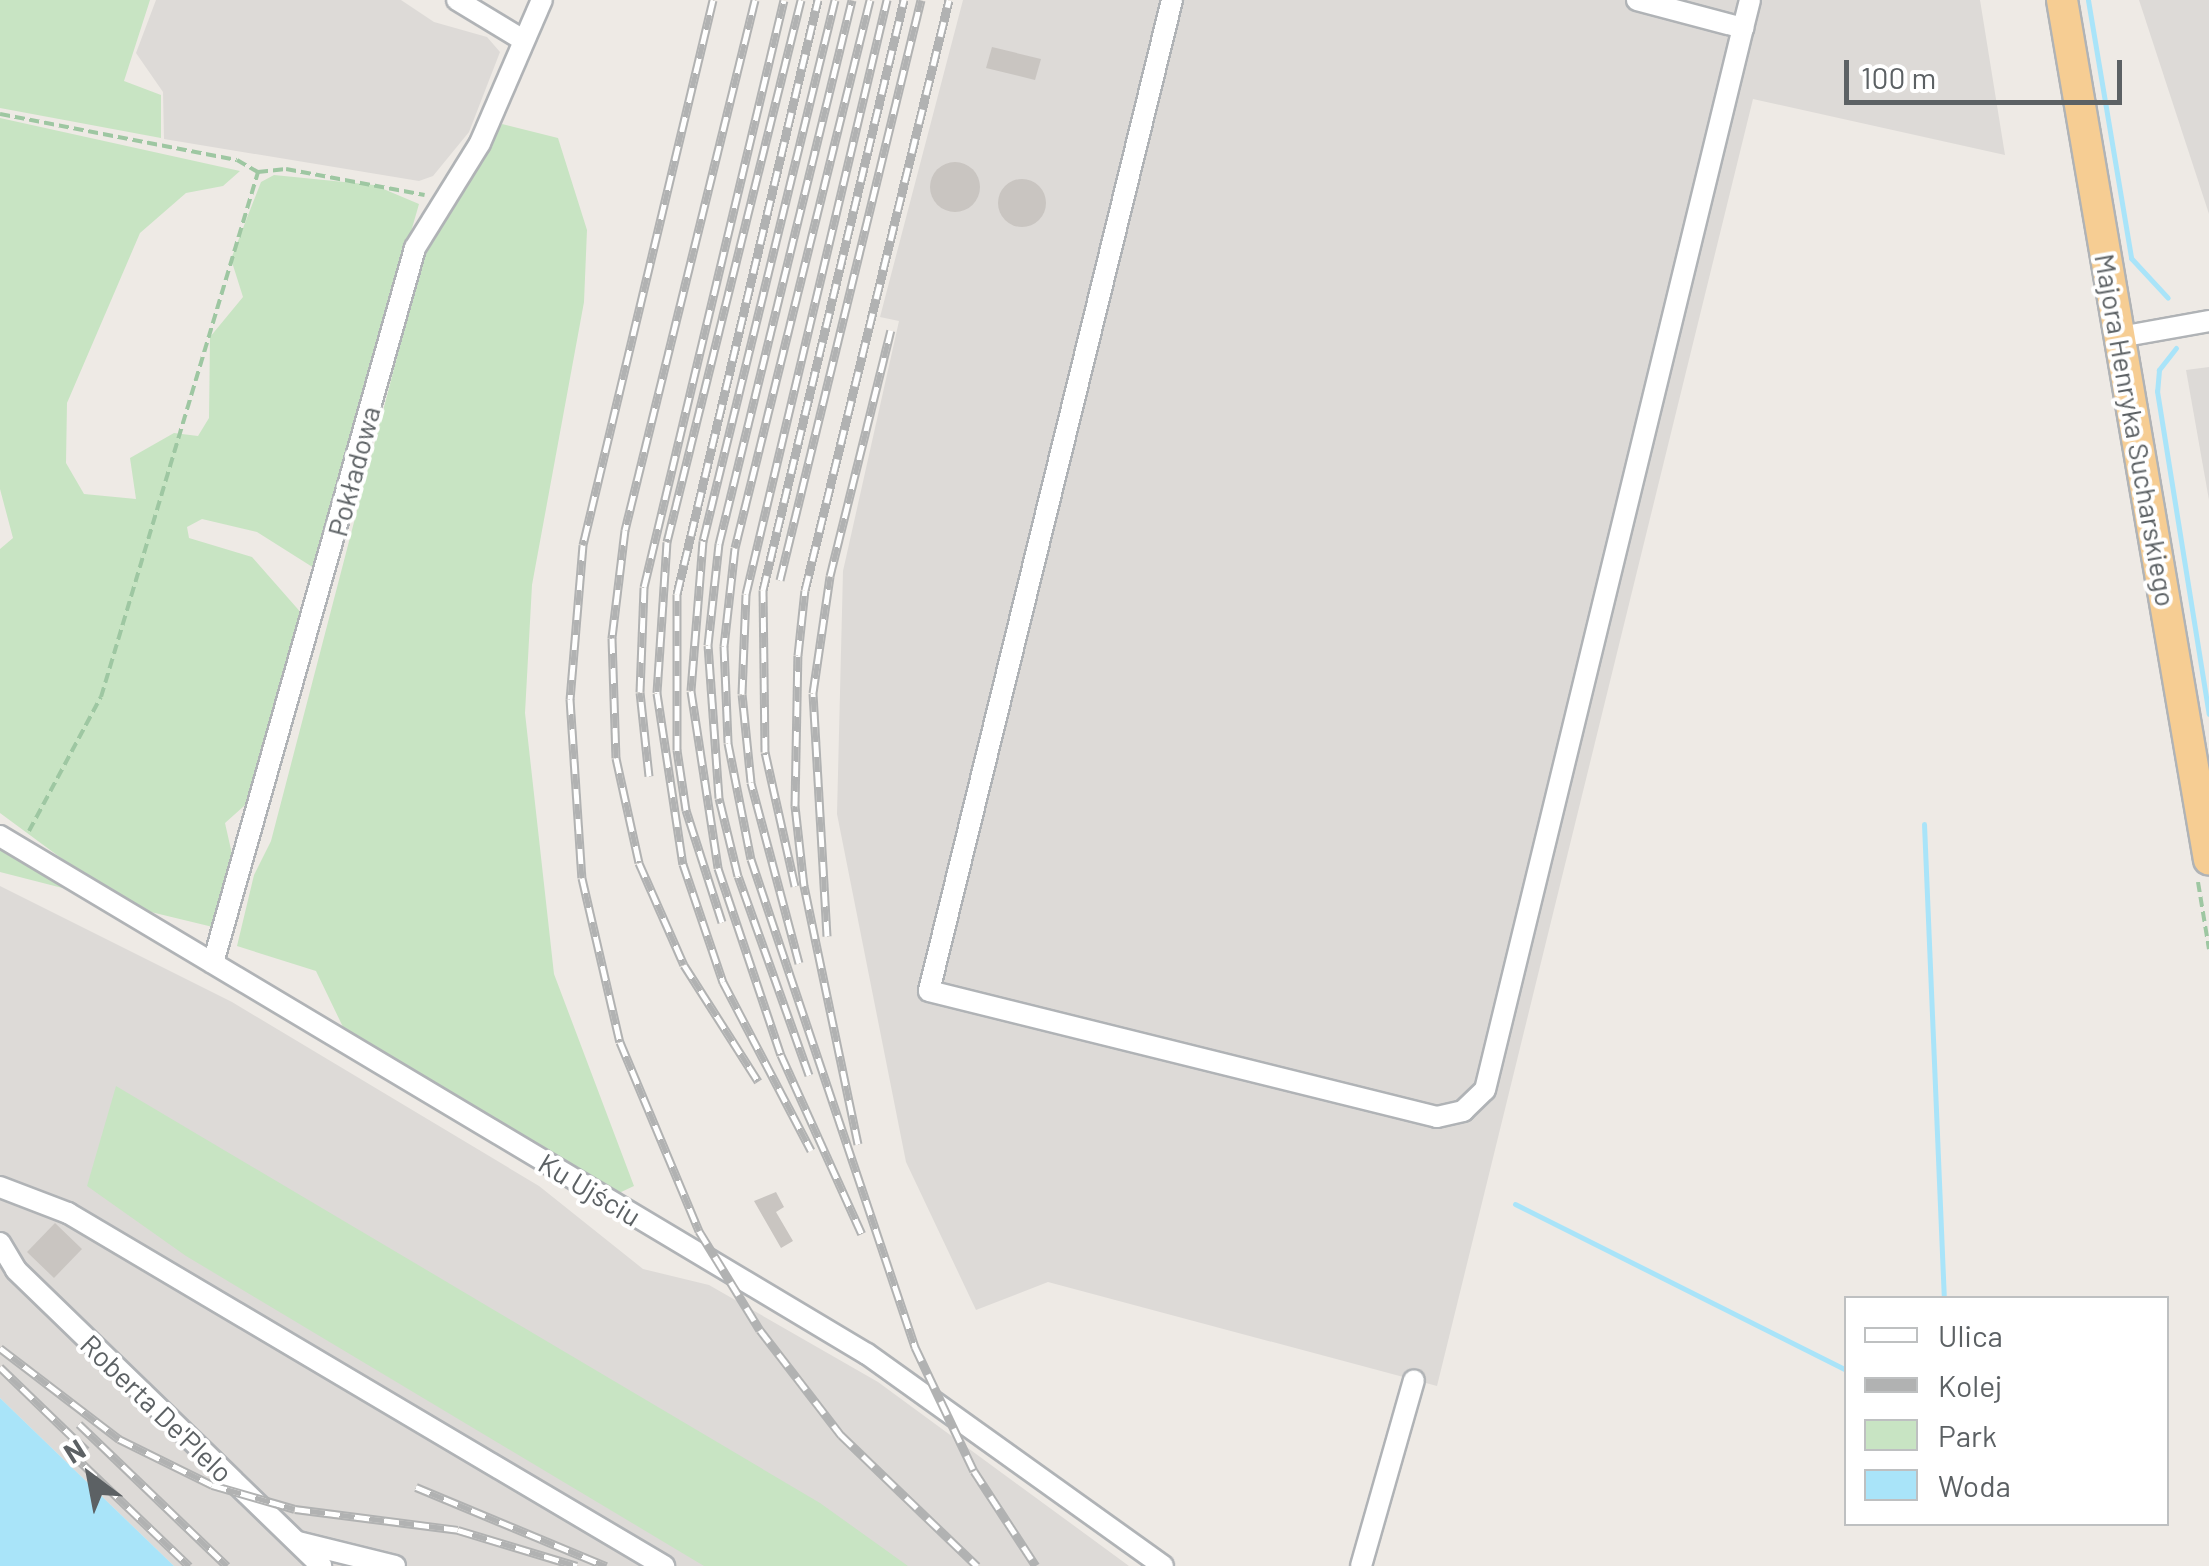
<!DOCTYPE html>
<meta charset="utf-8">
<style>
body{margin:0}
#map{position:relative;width:2209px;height:1566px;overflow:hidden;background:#eeeae5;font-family:Barlow,sans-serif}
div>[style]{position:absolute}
.industrial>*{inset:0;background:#dddad7}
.green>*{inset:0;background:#c8e4c3}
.water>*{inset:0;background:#a9e4f9}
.stream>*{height:5px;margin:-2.5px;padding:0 2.5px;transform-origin:2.5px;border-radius:2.5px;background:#a9e4f9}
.building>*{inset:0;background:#c9c5c1}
.round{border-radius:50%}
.path>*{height:4px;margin-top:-2px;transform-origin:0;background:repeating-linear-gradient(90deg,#9ec7a2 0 10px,transparent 0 15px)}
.roads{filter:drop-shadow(2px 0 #b0b3b6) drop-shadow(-2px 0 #b0b3b6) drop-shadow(0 2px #b0b3b6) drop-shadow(0 -2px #b0b3b6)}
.minor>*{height:20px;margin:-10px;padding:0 10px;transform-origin:10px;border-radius:10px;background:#fff}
.highway>*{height:30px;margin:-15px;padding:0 15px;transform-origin:15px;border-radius:15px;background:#f6cd93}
.rail>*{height:9px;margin-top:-4.5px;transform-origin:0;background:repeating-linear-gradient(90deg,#fff 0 15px,#b1b2b2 0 30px);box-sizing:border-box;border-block:2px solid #b1b2b2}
span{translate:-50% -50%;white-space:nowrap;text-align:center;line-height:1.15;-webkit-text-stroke:8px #fff;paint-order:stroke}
.street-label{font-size:28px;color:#5c6164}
.legend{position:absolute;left:1844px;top:1296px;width:325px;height:230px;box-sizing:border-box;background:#fff;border:2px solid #bec0c1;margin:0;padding:12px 18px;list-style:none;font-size:30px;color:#5c6164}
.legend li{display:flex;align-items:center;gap:20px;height:50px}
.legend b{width:50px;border:2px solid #bec0c1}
.north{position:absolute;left:40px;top:1426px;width:100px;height:100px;-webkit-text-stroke:8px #fff;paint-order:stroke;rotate:328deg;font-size:28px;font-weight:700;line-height:40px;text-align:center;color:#5c6164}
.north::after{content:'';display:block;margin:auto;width:35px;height:45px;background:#5c6164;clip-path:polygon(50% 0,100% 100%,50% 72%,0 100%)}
.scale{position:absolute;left:1844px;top:60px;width:278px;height:45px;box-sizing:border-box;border:5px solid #5c6164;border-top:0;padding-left:12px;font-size:30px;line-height:35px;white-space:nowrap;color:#5c6164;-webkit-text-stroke:8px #fff;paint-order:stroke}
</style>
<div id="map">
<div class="industrial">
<i style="clip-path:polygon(156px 0,401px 0,434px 22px,487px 37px,500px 52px,469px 132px,433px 176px,419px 181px,164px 139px,163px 92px,136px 53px)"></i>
<i style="clip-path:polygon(963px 0,1980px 0,2005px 155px,1753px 99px,1437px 1386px,1048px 1282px,976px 1310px,906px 1162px,837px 814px,843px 571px,899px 321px,880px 317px)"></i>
<i style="clip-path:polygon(2139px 0,2209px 0,2209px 214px)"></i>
<i style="clip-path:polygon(2209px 367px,2209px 500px,2186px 370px)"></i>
<i style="clip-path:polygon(0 886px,232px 1002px,539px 1186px,643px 1269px,709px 1285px,878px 1382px,1129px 1566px,174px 1566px,0 1398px)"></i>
</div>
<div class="green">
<i style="clip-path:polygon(0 0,150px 0,124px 81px,161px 95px,161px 138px,0 108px)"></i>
<i style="clip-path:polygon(0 118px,240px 171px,223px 186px,186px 193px,140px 233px,67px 403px,66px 463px,84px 494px,136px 499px,130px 458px,174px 433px,198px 436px,209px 418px,210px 337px,243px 297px,231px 259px,261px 182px,274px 175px,374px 185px,419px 204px,314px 568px,257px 532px,202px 519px,187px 527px,189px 538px,252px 557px,303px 615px,253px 798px,225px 823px,234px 863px,217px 928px,126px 906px,0 813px,0 549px,13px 538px,0 489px)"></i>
<i style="clip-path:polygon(502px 124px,558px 138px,587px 230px,584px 302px,532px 585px,525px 713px,554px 974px,634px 1186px,619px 1193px,343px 1027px,316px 971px,237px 946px,254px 875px,271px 841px,422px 261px)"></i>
<i style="clip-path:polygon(0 842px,82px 893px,0 872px)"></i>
<i style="clip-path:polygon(116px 1086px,820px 1503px,908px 1566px,704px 1566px,186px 1256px,87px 1186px)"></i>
</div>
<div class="water">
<i style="clip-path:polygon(0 1398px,174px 1566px,0 1566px)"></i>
</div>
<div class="stream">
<i style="left:2088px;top:0;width:262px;rotate:80.5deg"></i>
<i style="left:2131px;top:258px;width:54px;rotate:47.2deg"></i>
<i style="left:2176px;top:348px;width:28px;rotate:128deg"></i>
<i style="left:2159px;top:370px;width:21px;rotate:95deg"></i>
<i style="left:2157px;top:391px;width:327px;rotate:80.9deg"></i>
<i style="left:1924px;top:824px;width:474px;rotate:87.6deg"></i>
<i style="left:1515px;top:1204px;width:370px;rotate:26.6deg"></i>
</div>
<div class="building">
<i style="clip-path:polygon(992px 47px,1041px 59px,1035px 80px,986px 68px)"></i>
<i class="round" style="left:930px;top:162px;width:50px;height:50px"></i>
<i class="round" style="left:998px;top:179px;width:48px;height:48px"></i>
<i style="clip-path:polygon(776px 1192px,784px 1207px,776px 1212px,793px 1241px,781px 1248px,754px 1201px)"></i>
<i style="clip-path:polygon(55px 1223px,82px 1249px,54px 1278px,27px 1252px)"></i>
</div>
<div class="path">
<i style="left:0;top:114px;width:241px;rotate:11deg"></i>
<i style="left:237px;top:160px;width:24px;rotate:30deg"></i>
<i style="left:258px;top:172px;width:28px;rotate:-6deg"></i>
<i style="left:286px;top:169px;width:141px;rotate:10.6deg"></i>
<i style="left:29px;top:831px;width:152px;rotate:-61.8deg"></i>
<i style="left:101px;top:697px;width:548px;rotate:-73.35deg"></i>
<i style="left:2198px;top:882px;width:68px;rotate:80.7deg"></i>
</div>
<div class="roads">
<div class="minor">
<i style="left:457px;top:0;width:77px;rotate:31.2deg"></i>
<i style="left:1172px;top:0;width:1020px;rotate:103.78deg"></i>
<i style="left:929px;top:991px;width:523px;rotate:13.93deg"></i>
<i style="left:1437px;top:1117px;width:27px;rotate:-13deg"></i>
<i style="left:1463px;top:1111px;width:30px;rotate:-44deg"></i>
<i style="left:1485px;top:1090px;width:1093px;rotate:-76.35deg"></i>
<i style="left:1637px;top:0;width:110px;rotate:14.8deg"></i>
<i style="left:1743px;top:28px;width:29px;rotate:-76deg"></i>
<i style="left:2120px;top:337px;width:90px;rotate:-10.2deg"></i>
<i style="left:0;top:836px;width:1010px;rotate:30.86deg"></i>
<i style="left:867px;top:1354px;width:364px;rotate:35.6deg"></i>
<i style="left:213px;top:963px;width:743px;rotate:-74.22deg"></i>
<i style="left:415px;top:248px;width:123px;rotate:-58.2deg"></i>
<i style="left:480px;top:143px;width:156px;rotate:-66.6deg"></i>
<i style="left:0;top:1187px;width:73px;rotate:20.9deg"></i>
<i style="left:68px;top:1213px;width:693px;rotate:30.64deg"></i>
<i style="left:0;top:1243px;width:31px;rotate:59deg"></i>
<i style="left:16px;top:1270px;width:425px;rotate:44.1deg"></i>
<i style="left:298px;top:1542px;width:100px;rotate:13.9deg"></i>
<i style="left:1361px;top:1566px;width:193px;rotate:-74.1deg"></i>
</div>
<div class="highway">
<i style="left:2062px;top:0;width:872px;rotate:80.3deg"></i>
</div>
</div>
<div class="rail">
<i style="left:713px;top:0;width:560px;rotate:103.42deg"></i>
<i style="left:583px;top:545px;width:155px;rotate:94.8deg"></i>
<i style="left:570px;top:699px;width:179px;rotate:86.2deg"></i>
<i style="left:582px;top:878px;width:168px;rotate:77deg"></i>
<i style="left:620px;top:1042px;width:205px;rotate:67.3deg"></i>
<i style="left:699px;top:1231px;width:116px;rotate:58.4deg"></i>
<i style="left:760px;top:1330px;width:133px;rotate:52.4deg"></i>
<i style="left:841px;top:1435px;width:189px;rotate:43.9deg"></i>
<i style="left:755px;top:0;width:546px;rotate:103.78deg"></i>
<i style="left:625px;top:530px;width:109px;rotate:96.9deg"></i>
<i style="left:612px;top:638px;width:120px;rotate:88.1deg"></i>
<i style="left:616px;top:758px;width:107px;rotate:77.6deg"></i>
<i style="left:639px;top:863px;width:111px;rotate:66.2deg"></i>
<i style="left:684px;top:965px;width:138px;rotate:57.5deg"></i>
<i style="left:801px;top:0;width:558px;rotate:103.89deg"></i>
<i style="left:667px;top:542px;width:151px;rotate:93.8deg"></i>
<i style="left:657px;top:693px;width:173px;rotate:81.4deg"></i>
<i style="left:683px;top:864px;width:125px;rotate:71.3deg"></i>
<i style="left:723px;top:982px;width:190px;rotate:62.4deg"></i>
<i style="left:835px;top:0;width:557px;rotate:103.71deg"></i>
<i style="left:703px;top:541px;width:150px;rotate:94.6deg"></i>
<i style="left:691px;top:691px;width:179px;rotate:81.3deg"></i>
<i style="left:718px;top:868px;width:197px;rotate:71.4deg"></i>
<i style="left:781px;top:1055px;width:196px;rotate:65.7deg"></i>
<i style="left:870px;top:0;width:564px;rotate:103.84deg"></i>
<i style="left:735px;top:548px;width:99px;rotate:96.4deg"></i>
<i style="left:724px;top:646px;width:97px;rotate:87.6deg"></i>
<i style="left:728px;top:743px;width:118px;rotate:78.8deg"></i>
<i style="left:751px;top:859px;width:515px;rotate:71.42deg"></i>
<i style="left:915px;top:1347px;width:137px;rotate:64.6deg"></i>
<i style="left:974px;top:1471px;width:113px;rotate:56.9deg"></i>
<i style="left:780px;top:580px;width:597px;rotate:-76.34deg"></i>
<i style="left:649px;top:776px;width:84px;rotate:-96.1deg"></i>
<i style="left:640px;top:692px;width:105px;rotate:-87.8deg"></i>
<i style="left:644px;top:587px;width:603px;rotate:-76.59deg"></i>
<i style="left:795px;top:886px;width:137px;rotate:-102.6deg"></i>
<i style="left:765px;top:752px;width:162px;rotate:-90.7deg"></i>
<i style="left:763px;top:590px;width:607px;rotate:-76.56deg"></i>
<i style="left:722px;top:922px;width:118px;rotate:-107.8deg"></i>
<i style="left:686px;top:810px;width:61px;rotate:-98.5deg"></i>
<i style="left:677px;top:750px;width:156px;rotate:-90deg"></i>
<i style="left:677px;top:594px;width:611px;rotate:-76.65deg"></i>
<i style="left:827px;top:936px;width:243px;rotate:-93.3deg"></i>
<i style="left:813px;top:693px;width:118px;rotate:-81.7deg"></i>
<i style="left:830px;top:576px;width:253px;rotate:-76.1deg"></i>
<i style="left:799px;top:963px;width:187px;rotate:-104.9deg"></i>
<i style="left:751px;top:782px;width:88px;rotate:-95.8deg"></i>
<i style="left:742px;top:694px;width:100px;rotate:-87.7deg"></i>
<i style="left:746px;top:594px;width:611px;rotate:-76.65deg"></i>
<i style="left:809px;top:1075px;width:211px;rotate:-109.6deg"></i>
<i style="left:738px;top:876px;width:80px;rotate:-103.7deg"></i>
<i style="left:719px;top:798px;width:153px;rotate:-94.1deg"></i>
<i style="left:708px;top:645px;width:102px;rotate:-83.8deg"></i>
<i style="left:719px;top:544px;width:560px;rotate:-76.26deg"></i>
<i style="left:858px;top:1144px;width:264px;rotate:-101.8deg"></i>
<i style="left:804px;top:886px;width:81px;rotate:-96.4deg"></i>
<i style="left:795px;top:806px;width:151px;rotate:-88.9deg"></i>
<i style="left:798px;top:655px;width:65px;rotate:-83.9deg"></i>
<i style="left:805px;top:590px;width:607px;rotate:-76.28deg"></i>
<i style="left:0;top:1348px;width:150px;rotate:37.4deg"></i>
<i style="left:119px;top:1439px;width:104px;rotate:26.3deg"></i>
<i style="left:212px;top:1485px;width:86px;rotate:16.1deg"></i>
<i style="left:295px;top:1509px;width:164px;rotate:7.3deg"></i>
<i style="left:458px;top:1530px;width:124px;rotate:16.8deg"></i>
<i style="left:0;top:1367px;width:120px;rotate:44deg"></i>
<i style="left:79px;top:1424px;width:205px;rotate:43.8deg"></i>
<i style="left:63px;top:1445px;width:175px;rotate:43.8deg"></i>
<i style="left:416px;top:1487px;width:206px;rotate:22.6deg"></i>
</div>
<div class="street-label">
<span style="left:2136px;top:430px;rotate:80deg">Majora Henryka Sucharskiego</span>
<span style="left:353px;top:471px;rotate:-75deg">Pokładowa</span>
<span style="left:590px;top:1189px;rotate:31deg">Ku Ujściu</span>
<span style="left:157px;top:1408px;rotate:44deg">Roberta De'Plelo</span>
</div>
<ul class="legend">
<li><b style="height:12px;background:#fff"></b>Ulica</li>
<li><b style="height:12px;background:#b1b2b2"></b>Kolej</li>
<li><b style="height:28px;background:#c8e4c3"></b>Park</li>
<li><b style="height:28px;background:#a9e4f9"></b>Woda</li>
</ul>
<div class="north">N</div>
<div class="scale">100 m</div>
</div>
